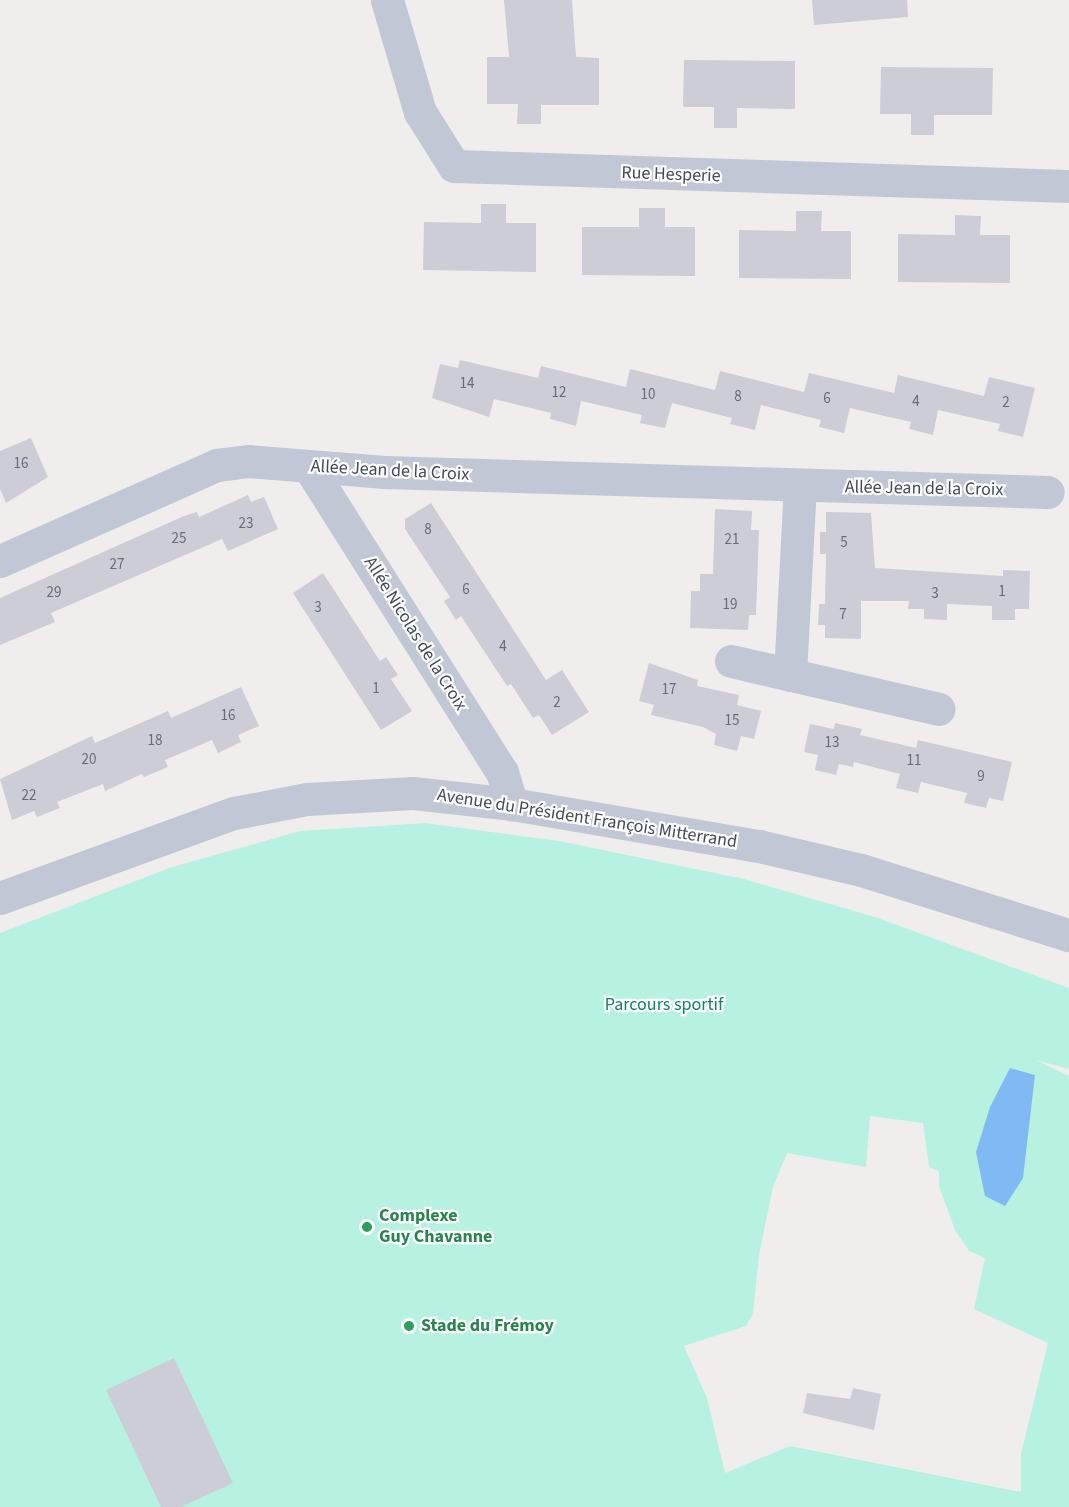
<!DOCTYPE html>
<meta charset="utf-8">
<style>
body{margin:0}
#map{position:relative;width:1069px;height:1507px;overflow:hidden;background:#f0eeed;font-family:"Source Sans 3",sans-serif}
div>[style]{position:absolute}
.green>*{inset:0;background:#b6f2df}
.water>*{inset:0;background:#80b9f3}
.building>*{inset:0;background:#cccdd5}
.minor>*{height:33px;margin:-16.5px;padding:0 16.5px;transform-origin:16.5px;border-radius:16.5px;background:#c2c7d6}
.dots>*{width:16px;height:16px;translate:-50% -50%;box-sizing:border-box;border:3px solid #fff;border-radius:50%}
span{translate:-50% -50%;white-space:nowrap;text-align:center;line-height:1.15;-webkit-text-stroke:4.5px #fff;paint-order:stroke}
.number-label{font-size:15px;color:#666a7a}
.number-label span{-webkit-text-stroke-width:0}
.street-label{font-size:18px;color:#44495c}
.park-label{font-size:18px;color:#0f836c}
.leisure-label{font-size:18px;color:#27864d;font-weight:700}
.left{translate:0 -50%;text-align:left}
</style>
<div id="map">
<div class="green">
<i style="clip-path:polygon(evenodd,425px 823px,559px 841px,744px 879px,875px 917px,1069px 988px,1069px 1069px,1036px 1060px,1069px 1076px,1069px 1507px,0 1507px,0 933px,172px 867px,300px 831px,425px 823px,870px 1116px,923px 1123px,929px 1167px,939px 1171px,939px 1186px,955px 1230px,969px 1251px,985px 1258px,974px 1309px,1048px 1343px,1021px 1454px,1021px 1492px,790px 1446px,725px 1473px,707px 1398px,684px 1346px,746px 1326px,753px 1314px,759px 1255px,773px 1187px,787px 1153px,866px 1167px,870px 1116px)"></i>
</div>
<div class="water">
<i style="clip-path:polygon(1010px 1068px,1035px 1075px,1023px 1178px,1005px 1206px,985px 1196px,976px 1152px,990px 1107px)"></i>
</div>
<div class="building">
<i style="clip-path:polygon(504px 0,572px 0,576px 57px,599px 58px,599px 105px,541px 105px,541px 124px,517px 124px,518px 104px,487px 104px,487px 57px,509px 57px)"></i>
<i style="clip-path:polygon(812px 0,907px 0,908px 17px,814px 25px)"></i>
<i style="clip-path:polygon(684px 60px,795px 61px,795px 109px,737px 108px,737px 128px,714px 128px,714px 107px,683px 107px)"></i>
<i style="clip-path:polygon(881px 67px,993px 68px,992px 115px,934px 115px,934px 135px,911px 135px,911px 114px,880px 114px)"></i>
<i style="clip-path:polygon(481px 204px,506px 204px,506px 223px,536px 223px,536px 272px,423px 270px,424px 222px,481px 223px)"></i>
<i style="clip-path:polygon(639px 208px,665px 208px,665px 227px,695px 227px,695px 276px,582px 275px,582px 227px,639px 227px)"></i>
<i style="clip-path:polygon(796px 211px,822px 211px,821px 231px,851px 231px,851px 279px,739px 278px,739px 230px,796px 231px)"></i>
<i style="clip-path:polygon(955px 215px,981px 216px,980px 235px,1010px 235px,1010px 283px,898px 282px,898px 234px,955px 235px)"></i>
<i style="clip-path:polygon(460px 360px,538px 378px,541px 366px,626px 387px,630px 369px,715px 390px,720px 371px,804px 392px,809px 373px,894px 393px,898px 375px,984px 396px,989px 377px,1035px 388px,1023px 437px,998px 431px,1000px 424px,938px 410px,933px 435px,909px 429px,911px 422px,850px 408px,844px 433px,819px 427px,821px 420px,761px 405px,755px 430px,730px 424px,732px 418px,672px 403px,665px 428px,640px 423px,642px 415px,581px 401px,576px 426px,550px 419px,551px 413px,494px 399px,489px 417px,432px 398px,440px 364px,458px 368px)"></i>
<i style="clip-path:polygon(31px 438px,48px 477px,6px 503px,0 489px,0 451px)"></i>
<i style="clip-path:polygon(248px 495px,251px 502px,264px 497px,278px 529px,228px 551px,222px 539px,51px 613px,55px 622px,0 645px,0 598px,184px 516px,197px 512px,199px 517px)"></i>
<i style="clip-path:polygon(431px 503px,546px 680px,562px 670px,589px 712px,552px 735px,539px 715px,533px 718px,511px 684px,507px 686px,461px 616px,456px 620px,444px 601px,450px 597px,405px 529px,405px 519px)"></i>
<i style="clip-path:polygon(715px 509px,752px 511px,751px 530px,759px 530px,756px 615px,749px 615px,748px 630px,690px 628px,691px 591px,700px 591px,700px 574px,713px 574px)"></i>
<i style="clip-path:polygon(826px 512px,871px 513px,875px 568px,1003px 576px,1003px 570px,1030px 571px,1029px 609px,1015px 609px,1015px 620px,992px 620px,992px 606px,947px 604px,947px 620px,924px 619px,924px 609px,908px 609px,909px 601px,861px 601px,861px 639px,825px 638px,825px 625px,818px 625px,819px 604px,825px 604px,826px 554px,820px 554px,820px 532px,826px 532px)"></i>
<i style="clip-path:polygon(323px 573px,380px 661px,386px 657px,398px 675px,391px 679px,412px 711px,381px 730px,293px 593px)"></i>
<i style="clip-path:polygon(649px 663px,698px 680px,697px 686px,739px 695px,737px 705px,761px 711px,754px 739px,741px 736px,737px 751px,714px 745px,716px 734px,703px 727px,651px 715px,654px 705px,639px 701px)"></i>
<i style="clip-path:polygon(241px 687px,259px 726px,238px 735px,241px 742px,218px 753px,212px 740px,165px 760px,168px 767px,144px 777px,142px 774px,105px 791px,103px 784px,57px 802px,60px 808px,37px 817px,34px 811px,12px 820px,0 779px,92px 736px,95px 743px,168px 711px,171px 718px)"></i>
<i style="clip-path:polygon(835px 723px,862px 729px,860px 735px,916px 748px,918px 740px,1012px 762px,1003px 801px,989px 798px,986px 808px,964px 803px,967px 793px,921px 782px,918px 793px,896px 788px,900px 774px,854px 762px,853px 767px,839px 764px,836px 775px,815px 770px,818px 755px,804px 752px,810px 724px,834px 729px)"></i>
<i style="clip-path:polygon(174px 1358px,233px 1483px,181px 1507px,161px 1507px,106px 1390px)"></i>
<i style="clip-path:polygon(853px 1388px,881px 1394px,874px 1430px,803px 1413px,807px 1393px,850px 1399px)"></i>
</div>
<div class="minor">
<i style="left:387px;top:0;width:117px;rotate:73.6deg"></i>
<i style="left:420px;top:112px;width:64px;rotate:57.8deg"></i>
<i style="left:454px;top:166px;width:615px;rotate:1.86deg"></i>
<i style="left:309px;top:467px;width:361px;rotate:57.7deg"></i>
<i style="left:502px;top:772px;width:34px;rotate:73deg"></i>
<i style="left:0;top:561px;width:237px;rotate:-23.9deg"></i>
<i style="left:217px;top:465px;width:31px;rotate:-7deg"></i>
<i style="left:248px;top:461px;width:137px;rotate:4.6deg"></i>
<i style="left:385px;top:472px;width:663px;rotate:1.73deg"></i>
<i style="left:731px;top:661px;width:213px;rotate:13deg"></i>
<i style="left:790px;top:675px;width:189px;rotate:-87deg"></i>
<i style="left:0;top:898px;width:249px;rotate:-20deg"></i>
<i style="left:234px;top:813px;width:74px;rotate:-10.9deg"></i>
<i style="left:307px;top:799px;width:106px;rotate:-3.2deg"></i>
<i style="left:413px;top:793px;width:100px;rotate:6.3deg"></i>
<i style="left:512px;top:804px;width:251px;rotate:9.7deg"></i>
<i style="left:759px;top:846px;width:105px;rotate:13.2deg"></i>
<i style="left:861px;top:870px;width:218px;rotate:17.4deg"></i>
</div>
<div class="dots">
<i style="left:367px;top:1227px;background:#2e9e5b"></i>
<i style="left:409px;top:1326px;background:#2e9e5b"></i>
</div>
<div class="number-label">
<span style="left:467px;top:384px">14</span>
<span style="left:559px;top:393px">12</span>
<span style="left:648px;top:395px">10</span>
<span style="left:738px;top:397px">8</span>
<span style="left:827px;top:399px">6</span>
<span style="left:916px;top:402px">4</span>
<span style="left:1006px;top:403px">2</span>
<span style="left:21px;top:464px">16</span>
<span style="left:246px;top:524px">23</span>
<span style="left:428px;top:530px">8</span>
<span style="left:179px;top:539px">25</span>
<span style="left:732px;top:540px">21</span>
<span style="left:844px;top:543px">5</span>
<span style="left:117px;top:565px">27</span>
<span style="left:466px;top:590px">6</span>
<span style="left:1002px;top:592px">1</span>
<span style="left:54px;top:593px">29</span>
<span style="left:935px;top:594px">3</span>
<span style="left:730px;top:605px">19</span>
<span style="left:318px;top:608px">3</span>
<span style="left:843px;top:615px">7</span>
<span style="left:503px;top:647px">4</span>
<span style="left:376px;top:689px">1</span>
<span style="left:669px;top:690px">17</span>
<span style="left:557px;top:703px">2</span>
<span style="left:228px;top:716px">16</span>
<span style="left:732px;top:721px">15</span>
<span style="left:155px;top:741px">18</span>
<span style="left:832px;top:743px">13</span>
<span style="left:89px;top:760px">20</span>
<span style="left:914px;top:761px">11</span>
<span style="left:981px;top:777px">9</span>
<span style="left:29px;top:796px">22</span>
</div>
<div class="street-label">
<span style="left:671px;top:175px;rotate:2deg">Rue Hesperie</span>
<span style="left:390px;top:471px;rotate:3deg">Allée Jean de la Croix</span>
<span style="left:924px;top:489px;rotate:1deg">Allée Jean de la Croix</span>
<span style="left:415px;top:634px;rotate:58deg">Allée Nicolas de la Croix</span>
<span style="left:587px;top:819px;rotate:9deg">Avenue du Président François Mitterrand</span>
</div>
<div class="park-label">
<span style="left:664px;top:1005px">Parcours sportif</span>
</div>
<div class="leisure-label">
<span class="left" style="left:379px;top:1227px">Complexe<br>Guy Chavanne</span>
<span class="left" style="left:421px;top:1326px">Stade du Frémoy</span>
</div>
</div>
